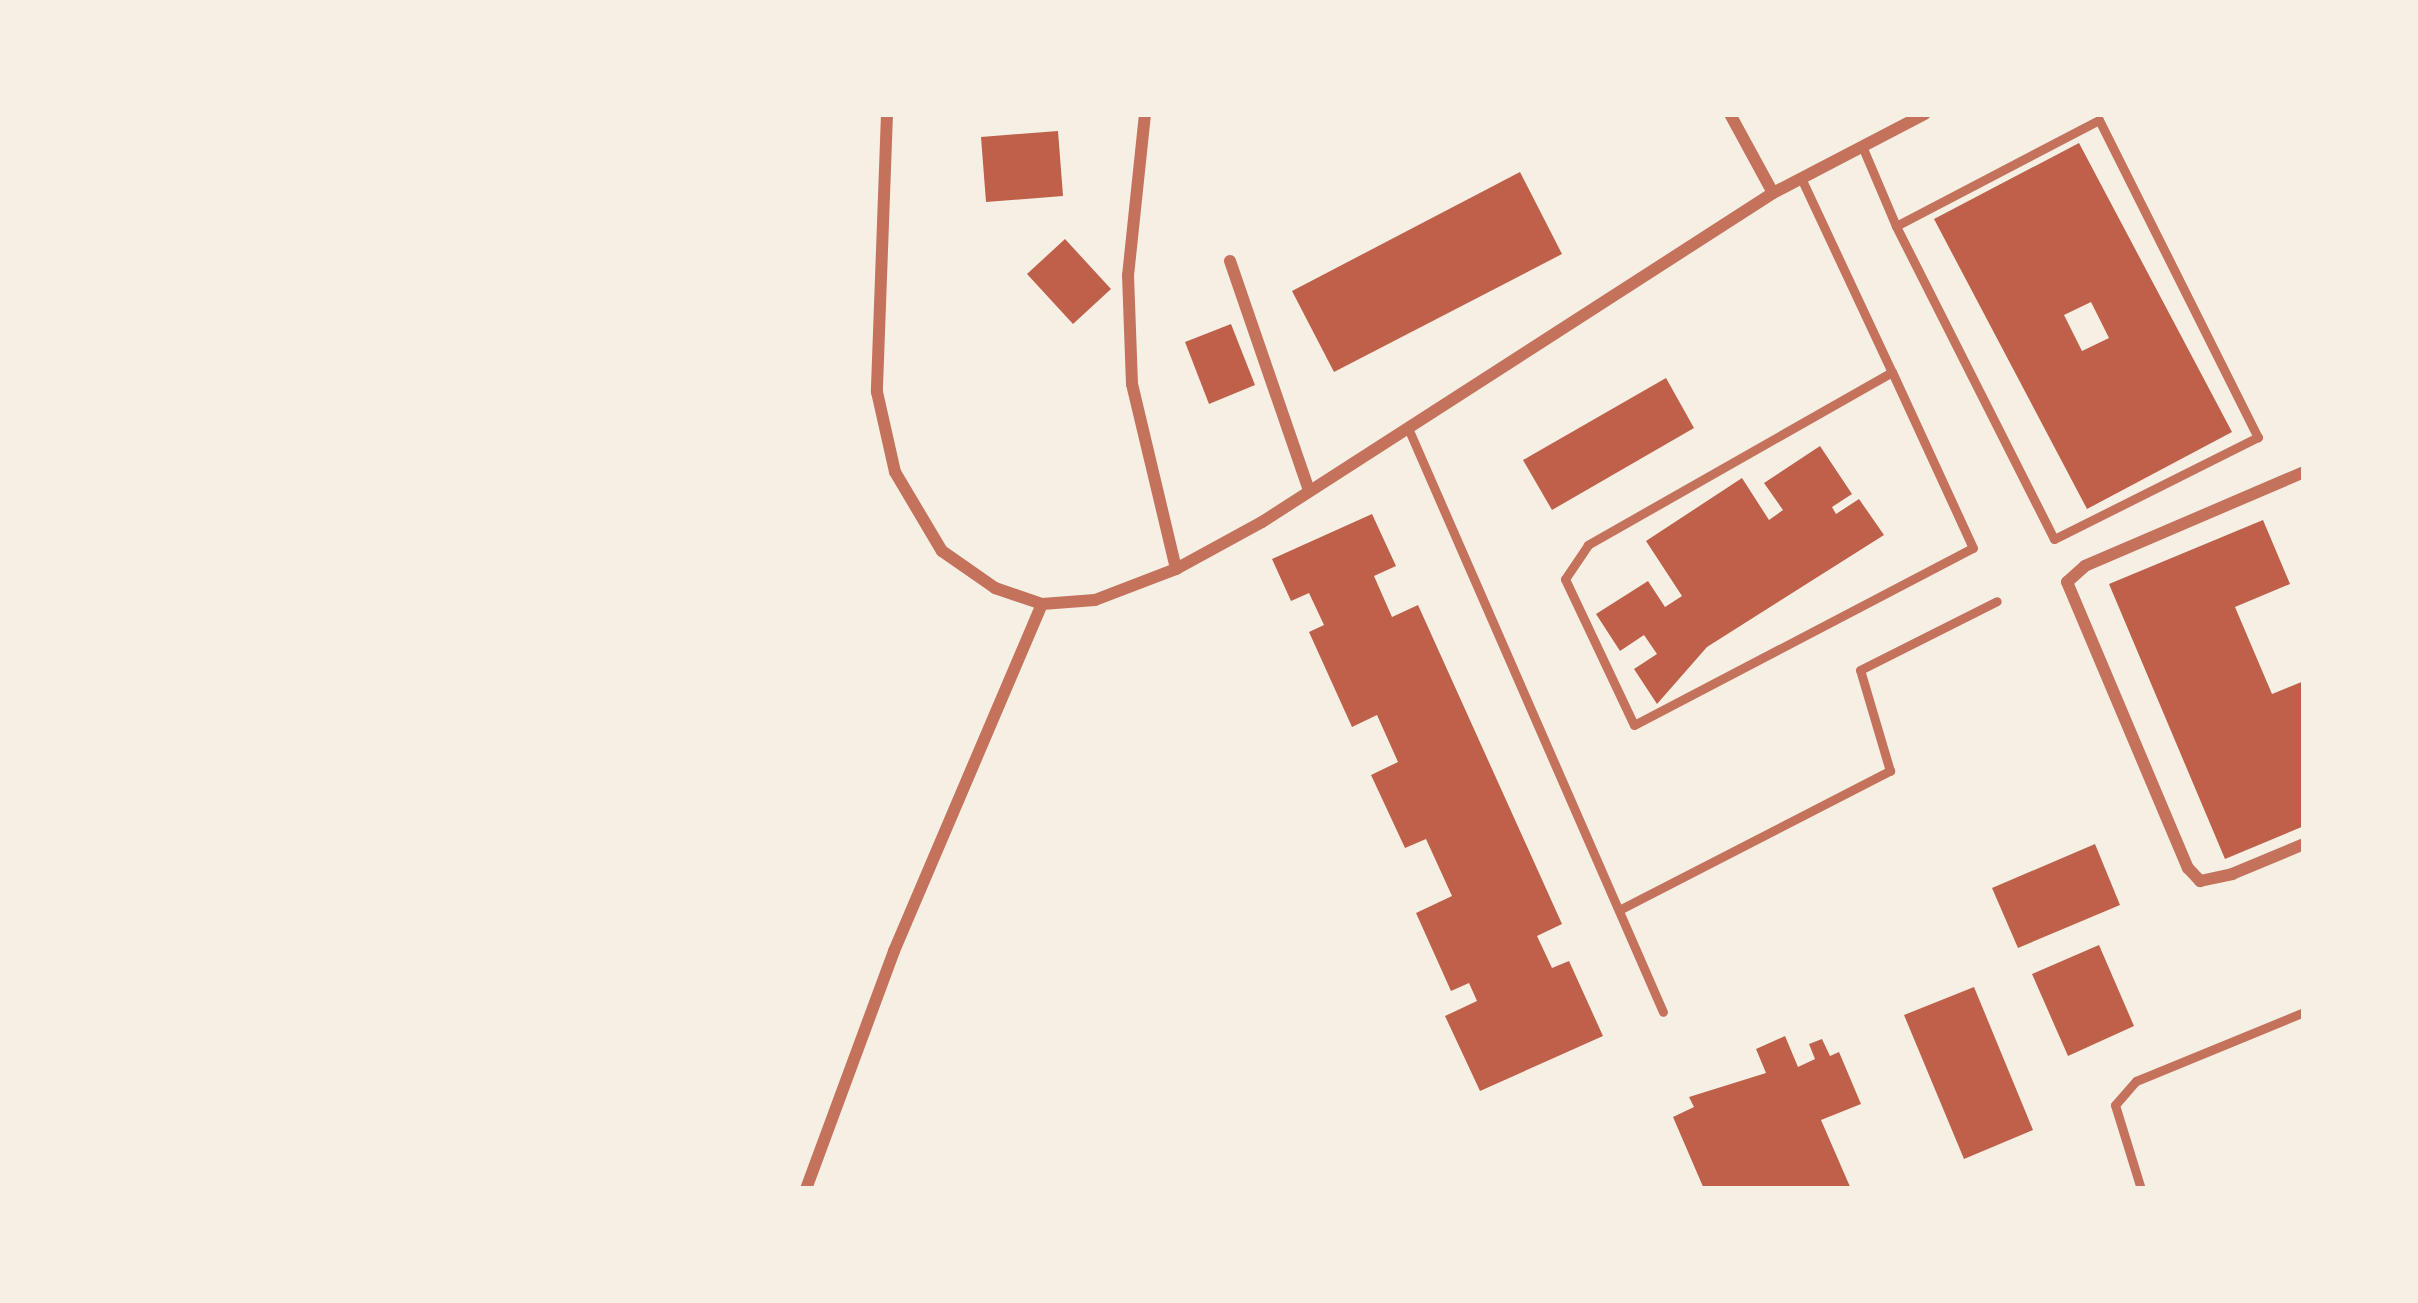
<!DOCTYPE html>
<style>
body{margin:0}
#map{position:relative;width:2418px;height:1303px;overflow:hidden;background:#f6efe4;font-family:Spectral,serif}
div>[style]{position:absolute}
.building>*{inset:0;background:#bf614a}
.service>*{height:9px;margin:-4.5px;padding:0 4.5px;transform-origin:4.5px;border-radius:4.5px;background:#c5725c}
.minor>*{height:12px;margin:-6px;padding:0 6px;transform-origin:6px;border-radius:6px;background:#c5725c}
span{translate:-50% -50%;white-space:nowrap;text-align:center;line-height:1.15;-webkit-text-stroke:12px #f6efe4;paint-order:stroke}
.frame{position:absolute;inset:0;border:117px solid #f6efe4;pointer-events:none}
</style>
<div id="map">
<div class="building">
<i style="clip-path:polygon(1058px 131px,1063px 196px,986px 202px,981px 137px)"></i>
<i style="clip-path:polygon(evenodd,2079px 143px,2232px 432px,2087px 509px,1934px 219px,2079px 143px,2091px 302px,2109px 338px,2082px 351px,2064px 315px,2091px 302px)"></i>
<i style="clip-path:polygon(1520px 172px,1562px 254px,1334px 372px,1292px 291px)"></i>
<i style="clip-path:polygon(1065px 239px,1111px 289px,1073px 324px,1027px 274px)"></i>
<i style="clip-path:polygon(1231px 324px,1255px 385px,1209px 404px,1185px 342px)"></i>
<i style="clip-path:polygon(1666px 378px,1694px 428px,1552px 510px,1523px 460px)"></i>
<i style="clip-path:polygon(1820px 446px,1852px 494px,1832px 507px,1836px 514px,1859px 499px,1884px 535px,1707px 647px,1657px 704px,1634px 669px,1657px 654px,1644px 635px,1620px 651px,1596px 614px,1648px 581px,1665px 607px,1682px 596px,1646px 541px,1742px 478px,1769px 520px,1783px 510px,1764px 483px)"></i>
<i style="clip-path:polygon(1372px 514px,1396px 566px,1374px 576px,1392px 617px,1418px 605px,1562px 924px,1537px 936px,1552px 968px,1569px 961px,1603px 1036px,1480px 1091px,1445px 1016px,1477px 1001px,1469px 983px,1451px 991px,1416px 913px,1452px 896px,1426px 839px,1405px 848px,1371px 775px,1398px 762px,1377px 715px,1352px 727px,1309px 632px,1324px 625px,1309px 593px,1291px 601px,1272px 559px)"></i>
<i style="clip-path:polygon(2263px 520px,2290px 584px,2235px 607px,2272px 694px,2304px 681px,2304px 826px,2225px 859px,2109px 584px)"></i>
<i style="clip-path:polygon(2095px 844px,2120px 905px,2018px 948px,1992px 888px)"></i>
<i style="clip-path:polygon(2099px 945px,2134px 1026px,2068px 1056px,2032px 974px)"></i>
<i style="clip-path:polygon(1974px 987px,2033px 1130px,1964px 1159px,1904px 1015px)"></i>
<i style="clip-path:polygon(1785px 1036px,1798px 1067px,1815px 1059px,1809px 1044px,1822px 1039px,1830px 1056px,1839px 1052px,1861px 1104px,1821px 1120px,1851px 1189px,1704px 1189px,1673px 1117px,1694px 1107px,1689px 1097px,1766px 1073px,1756px 1049px)"></i>
</div>
<div class="service">
<i style="left:2099px;top:120px;width:355px;rotate:63.4deg"></i>
<i style="left:2258px;top:437px;width:228px;rotate:153.4deg"></i>
<i style="left:2054px;top:539px;width:351px;rotate:-116.8deg"></i>
<i style="left:1896px;top:226px;width:229px;rotate:-27.6deg"></i>
<i style="left:1862px;top:146px;width:87px;rotate:67deg"></i>
<i style="left:1801px;top:178px;width:214px;rotate:64.9deg"></i>
<i style="left:1892px;top:372px;width:350px;rotate:150.4deg"></i>
<i style="left:1588px;top:545px;width:41px;rotate:124.1deg"></i>
<i style="left:1565px;top:579px;width:161px;rotate:64.7deg"></i>
<i style="left:1634px;top:725px;width:382px;rotate:-27.6deg"></i>
<i style="left:1973px;top:548px;width:194px;rotate:-114.7deg"></i>
<i style="left:1408px;top:428px;width:637px;rotate:66.41deg"></i>
<i style="left:1619px;top:910px;width:305px;rotate:-27.2deg"></i>
<i style="left:1890px;top:771px;width:105px;rotate:-106.5deg"></i>
<i style="left:1860px;top:670px;width:153px;rotate:-26.7deg"></i>
<i style="left:2141px;top:1189px;width:88px;rotate:-107.2deg"></i>
<i style="left:2115px;top:1105px;width:32px;rotate:-49deg"></i>
<i style="left:2136px;top:1081px;width:182px;rotate:-22.3deg"></i>
</div>
<div class="minor">
<i style="left:887px;top:114px;width:278px;rotate:92.1deg"></i>
<i style="left:877px;top:392px;width:82px;rotate:77.3deg"></i>
<i style="left:895px;top:472px;width:92px;rotate:59.3deg"></i>
<i style="left:942px;top:551px;width:65px;rotate:34.9deg"></i>
<i style="left:995px;top:588px;width:50px;rotate:18.8deg"></i>
<i style="left:1042px;top:604px;width:53px;rotate:-4.3deg"></i>
<i style="left:1095px;top:600px;width:87px;rotate:-20.9deg"></i>
<i style="left:1176px;top:569px;width:98px;rotate:-28.7deg"></i>
<i style="left:1262px;top:522px;width:608px;rotate:-32.77deg"></i>
<i style="left:1773px;top:193px;width:171px;rotate:-27.5deg"></i>
<i style="left:1145px;top:114px;width:162px;rotate:96deg"></i>
<i style="left:1128px;top:275px;width:109px;rotate:87.9deg"></i>
<i style="left:1132px;top:384px;width:190px;rotate:76.6deg"></i>
<i style="left:1730px;top:114px;width:90px;rotate:61.4deg"></i>
<i style="left:1230px;top:261px;width:243px;rotate:71deg"></i>
<i style="left:2304px;top:472px;width:238px;rotate:156.8deg"></i>
<i style="left:2085px;top:566px;width:24px;rotate:138deg"></i>
<i style="left:2067px;top:582px;width:311px;rotate:67.1deg"></i>
<i style="left:2188px;top:868px;width:18px;rotate:47deg"></i>
<i style="left:2200px;top:881px;width:33px;rotate:-12deg"></i>
<i style="left:2232px;top:874px;width:78px;rotate:-22.6deg"></i>
<i style="left:806px;top:1189px;width:254px;rotate:-69.7deg"></i>
<i style="left:894px;top:951px;width:377px;rotate:-66.9deg"></i>
</div>
<div class="frame"></div>
</div>
